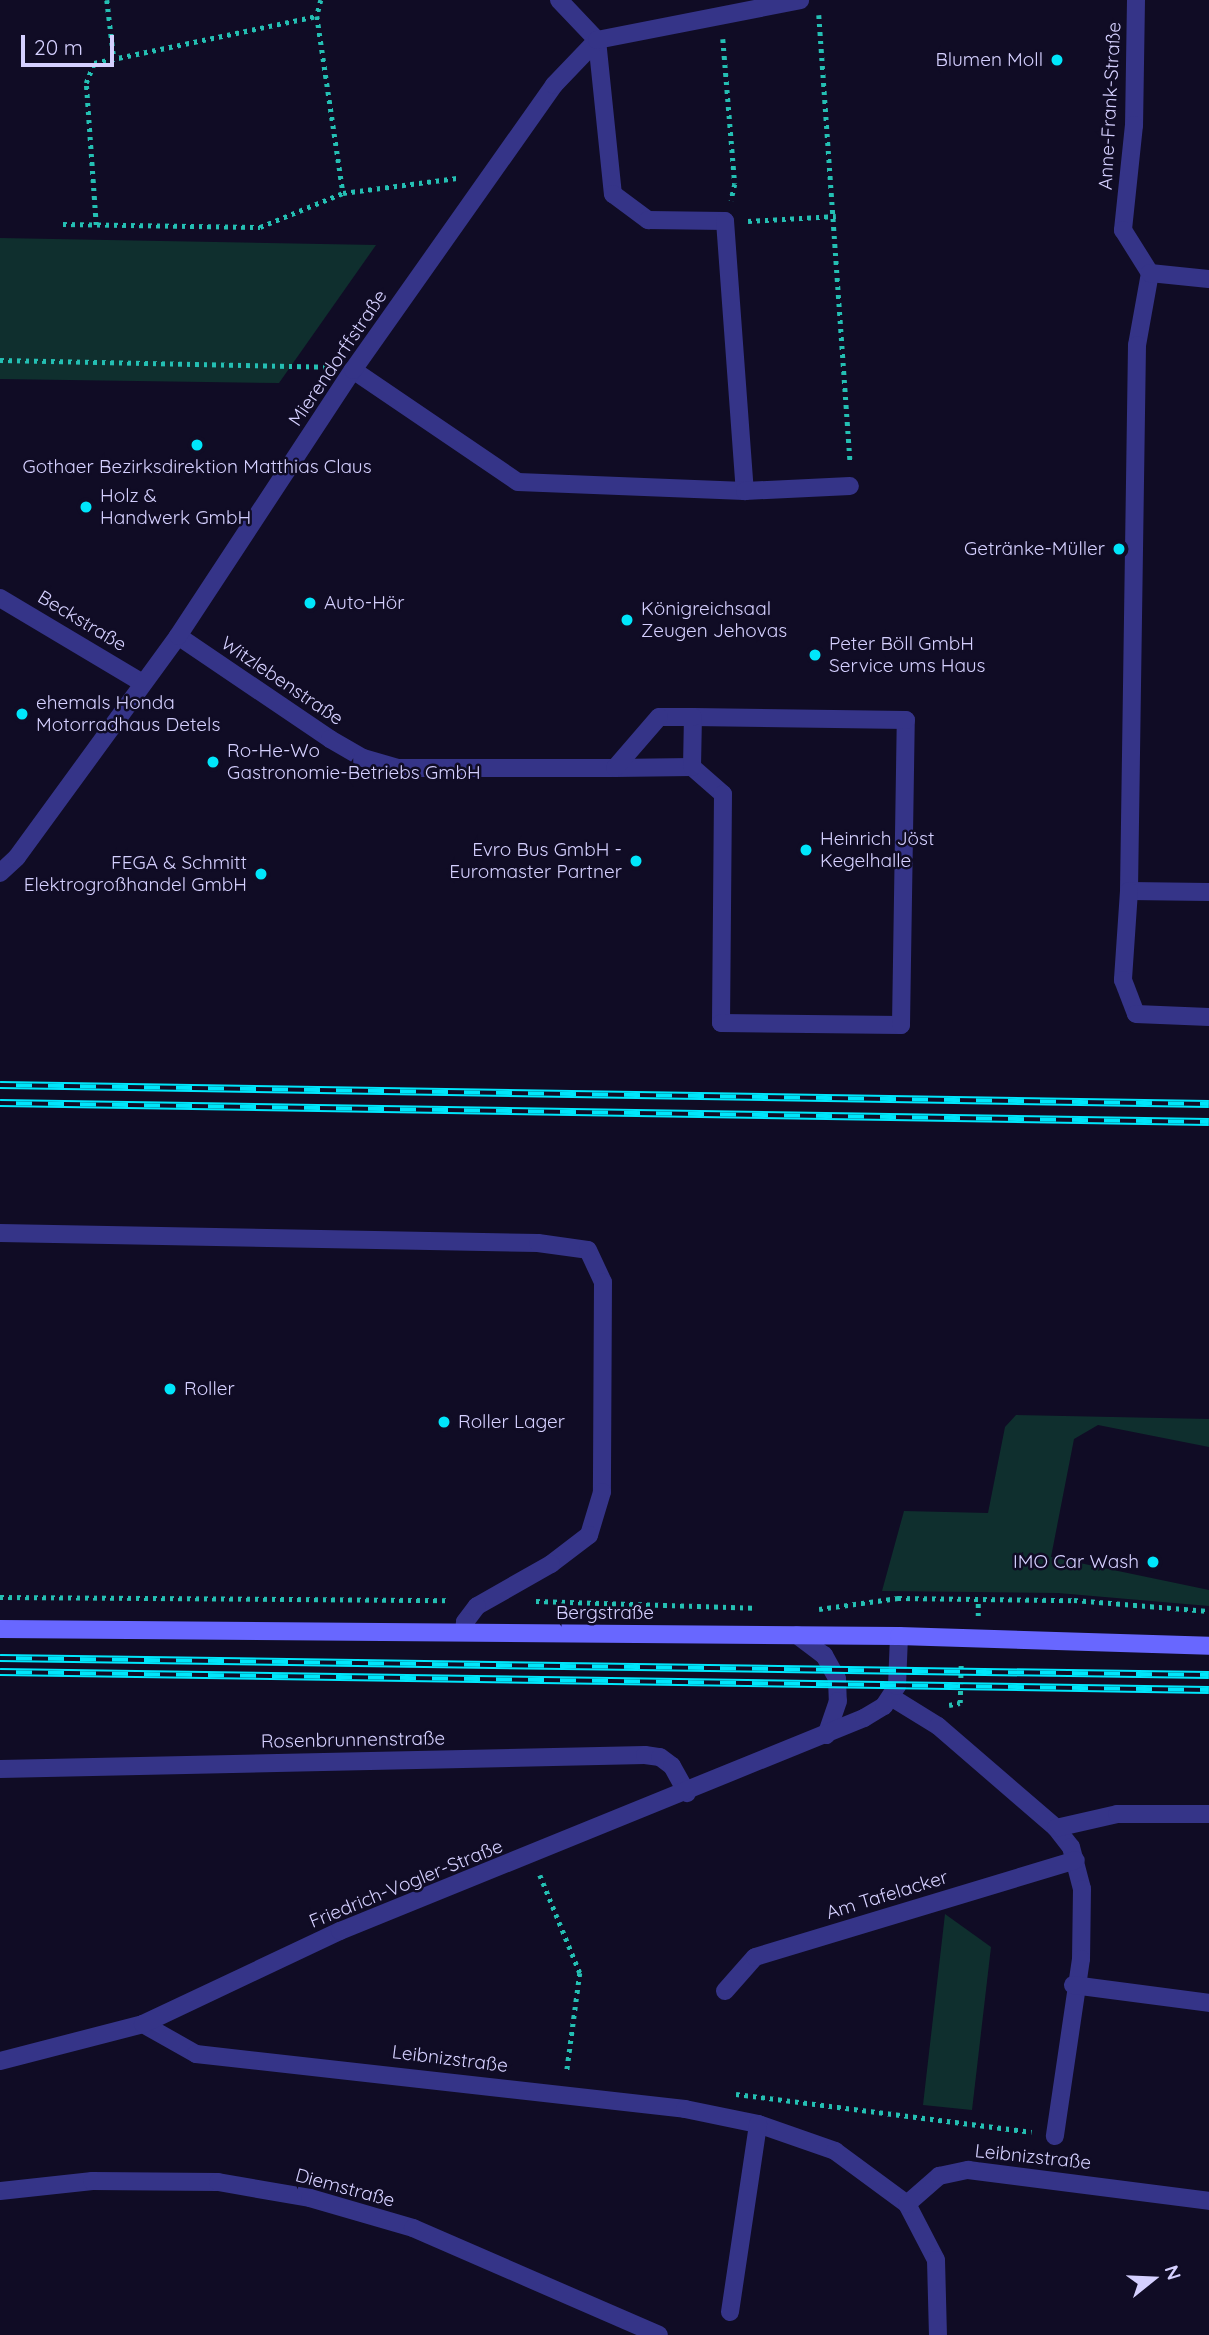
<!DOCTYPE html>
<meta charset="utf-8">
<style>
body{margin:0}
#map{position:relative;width:1209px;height:2335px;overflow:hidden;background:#100c25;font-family:Quicksand,sans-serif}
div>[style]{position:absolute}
.green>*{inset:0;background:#0f2f2e}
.path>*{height:4.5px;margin-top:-2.25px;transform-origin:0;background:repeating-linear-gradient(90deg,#24bfb3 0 3.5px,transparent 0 8.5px)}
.lane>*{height:18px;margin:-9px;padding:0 9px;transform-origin:9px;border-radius:9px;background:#353488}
.street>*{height:18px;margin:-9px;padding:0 9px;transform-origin:9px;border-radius:9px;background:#353488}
.secondary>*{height:18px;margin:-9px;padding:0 9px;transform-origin:9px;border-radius:9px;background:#6867ff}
.rail>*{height:8px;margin-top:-4px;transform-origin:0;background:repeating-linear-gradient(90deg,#100c25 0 16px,#00e6fb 0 32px);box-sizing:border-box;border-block:2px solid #00e6fb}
.dots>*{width:19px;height:19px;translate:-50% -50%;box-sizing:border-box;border:4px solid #100c25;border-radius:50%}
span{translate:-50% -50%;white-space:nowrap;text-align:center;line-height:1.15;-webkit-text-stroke:5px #100c25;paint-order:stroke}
.poi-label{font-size:19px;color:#d5d0ff}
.right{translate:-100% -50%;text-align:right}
.left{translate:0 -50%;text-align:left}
.street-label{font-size:19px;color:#d5d0ff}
.north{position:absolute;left:1118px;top:2244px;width:70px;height:70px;-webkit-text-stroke:5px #100c25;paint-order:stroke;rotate:72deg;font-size:19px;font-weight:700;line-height:28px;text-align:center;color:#d5d0ff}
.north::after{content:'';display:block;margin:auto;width:24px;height:32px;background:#d5d0ff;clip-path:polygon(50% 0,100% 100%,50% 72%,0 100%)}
.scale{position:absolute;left:21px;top:35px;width:93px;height:32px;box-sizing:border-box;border:4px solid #d5d0ff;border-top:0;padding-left:9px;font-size:21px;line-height:24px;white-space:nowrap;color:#d5d0ff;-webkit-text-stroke:5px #100c25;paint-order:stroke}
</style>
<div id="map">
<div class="green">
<i style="clip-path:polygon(0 238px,376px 245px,279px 383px,0 379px)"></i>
<i style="clip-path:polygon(1016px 1415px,1209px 1419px,1209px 1447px,1098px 1425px,1074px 1439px,1051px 1557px,1209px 1590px,1209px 1606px,1058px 1593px,882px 1591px,904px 1511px,988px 1513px,1005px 1427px)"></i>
<i style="clip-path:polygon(945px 1914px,991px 1947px,972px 2110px,923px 2105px)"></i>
</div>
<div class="path">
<i style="left:107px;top:0;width:59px;rotate:83.2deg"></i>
<i style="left:321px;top:0;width:16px;rotate:104deg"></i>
<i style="left:317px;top:16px;width:179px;rotate:81.6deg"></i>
<i style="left:819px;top:15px;width:449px;rotate:86deg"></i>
<i style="left:723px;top:39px;width:145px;rotate:85.3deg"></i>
<i style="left:735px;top:184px;width:17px;rotate:103deg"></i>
<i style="left:748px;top:221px;width:88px;rotate:-3.3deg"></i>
<i style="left:63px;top:224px;width:197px;rotate:0.9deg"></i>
<i style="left:260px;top:227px;width:90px;rotate:-22.3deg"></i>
<i style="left:343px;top:193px;width:115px;rotate:-7.5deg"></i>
<i style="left:96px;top:225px;width:142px;rotate:-94deg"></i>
<i style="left:86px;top:83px;width:22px;rotate:-68deg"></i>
<i style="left:94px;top:63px;width:228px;rotate:-11.9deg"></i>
<i style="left:0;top:360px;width:328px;rotate:1.2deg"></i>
<i style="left:0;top:1597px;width:450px;rotate:0.4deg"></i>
<i style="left:536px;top:1601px;width:218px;rotate:1.8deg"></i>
<i style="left:819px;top:1609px;width:80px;rotate:-7.9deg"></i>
<i style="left:898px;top:1598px;width:176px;rotate:0.7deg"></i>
<i style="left:1074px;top:1600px;width:135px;rotate:4.7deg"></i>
<i style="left:978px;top:1616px;width:17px;rotate:-90deg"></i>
<i style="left:949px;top:1705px;width:11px;rotate:-10deg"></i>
<i style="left:960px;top:1703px;width:41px;rotate:-88.6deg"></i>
<i style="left:540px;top:1875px;width:106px;rotate:67.8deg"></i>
<i style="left:580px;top:1973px;width:99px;rotate:97.6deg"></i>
<i style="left:736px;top:2094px;width:298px;rotate:7.3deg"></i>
</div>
<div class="lane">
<i style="left:597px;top:40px;width:155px;rotate:84.1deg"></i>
<i style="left:613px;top:194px;width:44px;rotate:36.6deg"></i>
<i style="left:648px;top:220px;width:77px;rotate:0.7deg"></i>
<i style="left:725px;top:221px;width:271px;rotate:85.8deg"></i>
<i style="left:1150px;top:273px;width:73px;rotate:100.2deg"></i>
<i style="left:1137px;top:345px;width:546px;rotate:90.84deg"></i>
<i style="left:1129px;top:891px;width:80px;rotate:0.7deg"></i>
<i style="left:353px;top:370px;width:199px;rotate:34.2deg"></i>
<i style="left:518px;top:482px;width:227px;rotate:2.3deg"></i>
<i style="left:745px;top:491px;width:105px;rotate:-2.7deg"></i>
<i style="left:692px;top:767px;width:41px;rotate:41.1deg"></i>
<i style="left:723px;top:794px;width:229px;rotate:90.5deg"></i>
<i style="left:721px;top:1023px;width:180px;rotate:0.6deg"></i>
<i style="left:901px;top:1025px;width:305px;rotate:-89.1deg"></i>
<i style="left:906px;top:720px;width:213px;rotate:-179.2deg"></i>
<i style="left:1129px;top:891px;width:89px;rotate:93.9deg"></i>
<i style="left:1123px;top:980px;width:36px;rotate:69deg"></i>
<i style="left:1136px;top:1014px;width:73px;rotate:2.4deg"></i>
<i style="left:0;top:1233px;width:538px;rotate:1.06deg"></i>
<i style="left:538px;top:1243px;width:50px;rotate:8deg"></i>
<i style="left:588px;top:1250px;width:35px;rotate:65deg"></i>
<i style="left:603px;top:1282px;width:210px;rotate:90.3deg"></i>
<i style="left:602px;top:1492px;width:45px;rotate:106.8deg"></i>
<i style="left:589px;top:1535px;width:48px;rotate:142.7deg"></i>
<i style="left:551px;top:1564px;width:85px;rotate:150.4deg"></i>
<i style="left:477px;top:1606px;width:20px;rotate:127deg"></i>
<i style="left:465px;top:1622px;width:10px;rotate:96deg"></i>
</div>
<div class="street">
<i style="left:559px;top:0;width:55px;rotate:46.5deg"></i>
<i style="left:1136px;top:0;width:125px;rotate:90.9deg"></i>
<i style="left:1134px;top:125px;width:106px;rotate:96deg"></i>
<i style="left:1123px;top:230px;width:51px;rotate:57.9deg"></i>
<i style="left:1150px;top:273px;width:59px;rotate:5.8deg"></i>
<i style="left:0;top:598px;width:164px;rotate:30.8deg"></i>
<i style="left:178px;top:636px;width:184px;rotate:34.1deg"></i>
<i style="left:330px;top:739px;width:38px;rotate:30deg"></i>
<i style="left:363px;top:758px;width:35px;rotate:16deg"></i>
<i style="left:397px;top:768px;width:218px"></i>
<i style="left:615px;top:768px;width:77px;rotate:-0.7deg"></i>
<i style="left:692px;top:767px;width:50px;rotate:-88.9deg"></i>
<i style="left:693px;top:717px;width:34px;rotate:180deg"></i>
<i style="left:659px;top:717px;width:67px;rotate:130.8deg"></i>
<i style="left:0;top:873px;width:23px;rotate:-43deg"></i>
<i style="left:17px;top:857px;width:273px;rotate:-53.9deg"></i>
<i style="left:178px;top:636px;width:318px;rotate:-56.7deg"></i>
<i style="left:353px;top:370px;width:349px;rotate:-54.8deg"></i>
<i style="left:554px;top:85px;width:62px;rotate:-46.3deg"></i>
<i style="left:597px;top:40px;width:207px;rotate:-11.1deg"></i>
<i style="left:797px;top:1635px;width:34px;rotate:37deg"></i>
<i style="left:824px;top:1655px;width:26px;rotate:61deg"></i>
<i style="left:837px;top:1678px;width:23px;rotate:88deg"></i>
<i style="left:838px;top:1701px;width:36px;rotate:109deg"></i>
<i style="left:891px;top:1697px;width:55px;rotate:31.7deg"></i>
<i style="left:938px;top:1726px;width:156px;rotate:40.8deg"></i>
<i style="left:1056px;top:1828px;width:24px;rotate:52deg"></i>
<i style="left:1071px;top:1847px;width:43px;rotate:75.3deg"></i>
<i style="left:1082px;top:1889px;width:70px;rotate:90.8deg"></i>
<i style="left:1081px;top:1959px;width:179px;rotate:98.4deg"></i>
<i style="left:0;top:1769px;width:645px;rotate:-1.24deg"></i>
<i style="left:645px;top:1755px;width:15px;rotate:8deg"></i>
<i style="left:660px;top:1757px;width:15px;rotate:37deg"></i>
<i style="left:672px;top:1766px;width:31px;rotate:61deg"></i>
<i style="left:1056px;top:1828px;width:63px;rotate:-12.9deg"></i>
<i style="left:1117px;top:1814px;width:92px"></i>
<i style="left:1073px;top:1985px;width:137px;rotate:7.5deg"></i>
<i style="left:725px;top:1991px;width:45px;rotate:-48.6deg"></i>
<i style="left:755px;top:1957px;width:335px;rotate:-16.8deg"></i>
<i style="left:143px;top:2024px;width:61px;rotate:29.5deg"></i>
<i style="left:196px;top:2054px;width:492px;rotate:6.4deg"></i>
<i style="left:685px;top:2109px;width:75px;rotate:11.6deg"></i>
<i style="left:758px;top:2124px;width:82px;rotate:19.3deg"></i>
<i style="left:835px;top:2151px;width:89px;rotate:36.4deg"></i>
<i style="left:907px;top:2204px;width:63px;rotate:62.6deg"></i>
<i style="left:936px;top:2260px;width:75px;rotate:88.5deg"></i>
<i style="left:0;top:2061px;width:148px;rotate:-14.5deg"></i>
<i style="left:143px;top:2024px;width:218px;rotate:-25.3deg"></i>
<i style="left:340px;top:1931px;width:566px;rotate:-22.12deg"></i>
<i style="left:864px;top:1718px;width:23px;rotate:-31deg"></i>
<i style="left:884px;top:1706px;width:24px;rotate:-57deg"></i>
<i style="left:897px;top:1686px;width:50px;rotate:-87.7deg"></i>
<i style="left:0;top:2191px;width:93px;rotate:-6.2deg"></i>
<i style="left:92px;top:2181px;width:126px;rotate:0.5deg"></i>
<i style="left:218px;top:2182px;width:93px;rotate:9.9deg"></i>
<i style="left:310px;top:2198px;width:107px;rotate:16.2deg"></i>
<i style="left:413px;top:2228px;width:268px;rotate:23.5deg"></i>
<i style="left:907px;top:2204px;width:43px;rotate:-41.2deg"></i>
<i style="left:939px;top:2176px;width:30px;rotate:-12deg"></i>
<i style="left:968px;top:2170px;width:243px;rotate:7.3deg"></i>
<i style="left:730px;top:2312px;width:190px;rotate:-81.5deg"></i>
</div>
<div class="secondary">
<i style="left:0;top:1629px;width:899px;rotate:0.45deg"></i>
<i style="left:899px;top:1636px;width:310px;rotate:1.8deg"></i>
</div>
<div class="rail">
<i style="left:0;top:1085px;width:1209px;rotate:0.9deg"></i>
<i style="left:0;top:1103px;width:1209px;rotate:0.9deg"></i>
<i style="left:0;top:1658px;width:1209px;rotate:0.81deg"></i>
<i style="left:0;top:1672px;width:1209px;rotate:0.85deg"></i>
</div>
<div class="dots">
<i style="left:1057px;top:60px;background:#00e6fb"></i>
<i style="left:197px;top:445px;background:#00e6fb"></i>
<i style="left:86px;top:507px;background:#00e6fb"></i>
<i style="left:1119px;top:549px;background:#00e6fb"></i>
<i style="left:310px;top:603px;background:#00e6fb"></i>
<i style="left:627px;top:620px;background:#00e6fb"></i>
<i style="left:815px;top:655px;background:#00e6fb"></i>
<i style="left:22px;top:714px;background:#00e6fb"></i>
<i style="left:213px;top:762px;background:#00e6fb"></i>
<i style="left:806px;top:850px;background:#00e6fb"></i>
<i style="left:636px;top:861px;background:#00e6fb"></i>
<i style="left:261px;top:874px;background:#00e6fb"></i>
<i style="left:170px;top:1389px;background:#00e6fb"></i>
<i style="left:444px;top:1422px;background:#00e6fb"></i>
<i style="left:1153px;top:1562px;background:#00e6fb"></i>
</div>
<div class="poi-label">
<span class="right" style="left:1043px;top:60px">Blumen Moll</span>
<span style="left:197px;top:467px">Gothaer Bezirksdirektion Matthias Claus</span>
<span class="left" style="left:100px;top:507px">Holz &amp;<br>Handwerk GmbH</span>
<span class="right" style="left:1105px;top:549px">Getränke-Müller</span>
<span class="left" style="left:324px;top:603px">Auto-Hör</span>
<span class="left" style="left:641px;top:620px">Königreichsaal<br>Zeugen Jehovas</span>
<span class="left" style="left:829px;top:655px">Peter Böll GmbH<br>Service ums Haus</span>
<span class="left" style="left:36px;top:714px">ehemals Honda<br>Motorradhaus Detels</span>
<span class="left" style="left:227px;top:762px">Ro-He-Wo<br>Gastronomie-Betriebs GmbH</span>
<span class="left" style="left:820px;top:850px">Heinrich Jöst<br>Kegelhalle</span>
<span class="right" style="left:622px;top:861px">Evro Bus GmbH -<br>Euromaster Partner</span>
<span class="right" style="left:247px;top:874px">FEGA &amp; Schmitt<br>Elektrogroßhandel GmbH</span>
<span class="left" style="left:184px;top:1389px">Roller</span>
<span class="left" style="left:458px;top:1422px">Roller Lager</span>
<span class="right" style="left:1139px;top:1562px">IMO Car Wash</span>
</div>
<div class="street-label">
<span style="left:1110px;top:106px;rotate:-87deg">Anne-Frank-Straße</span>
<span style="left:338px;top:358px;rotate:-56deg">Mierendorffstraße</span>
<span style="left:82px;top:621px;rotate:31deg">Beckstraße</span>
<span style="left:282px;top:681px;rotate:34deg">Witzlebenstraße</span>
<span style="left:605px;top:1613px">Bergstraße</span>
<span style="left:353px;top:1740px;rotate:-1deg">Rosenbrunnenstraße</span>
<span style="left:406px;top:1884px;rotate:-22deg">Friedrich-Vogler-Straße</span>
<span style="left:887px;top:1895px;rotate:-17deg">Am Tafelacker</span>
<span style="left:450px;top:2059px;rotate:7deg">Leibnizstraße</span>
<span style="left:1033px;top:2157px;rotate:6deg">Leibnizstraße</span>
<span style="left:345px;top:2188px;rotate:15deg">Diemstraße</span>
</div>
<div class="north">N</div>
<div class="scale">20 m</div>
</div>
